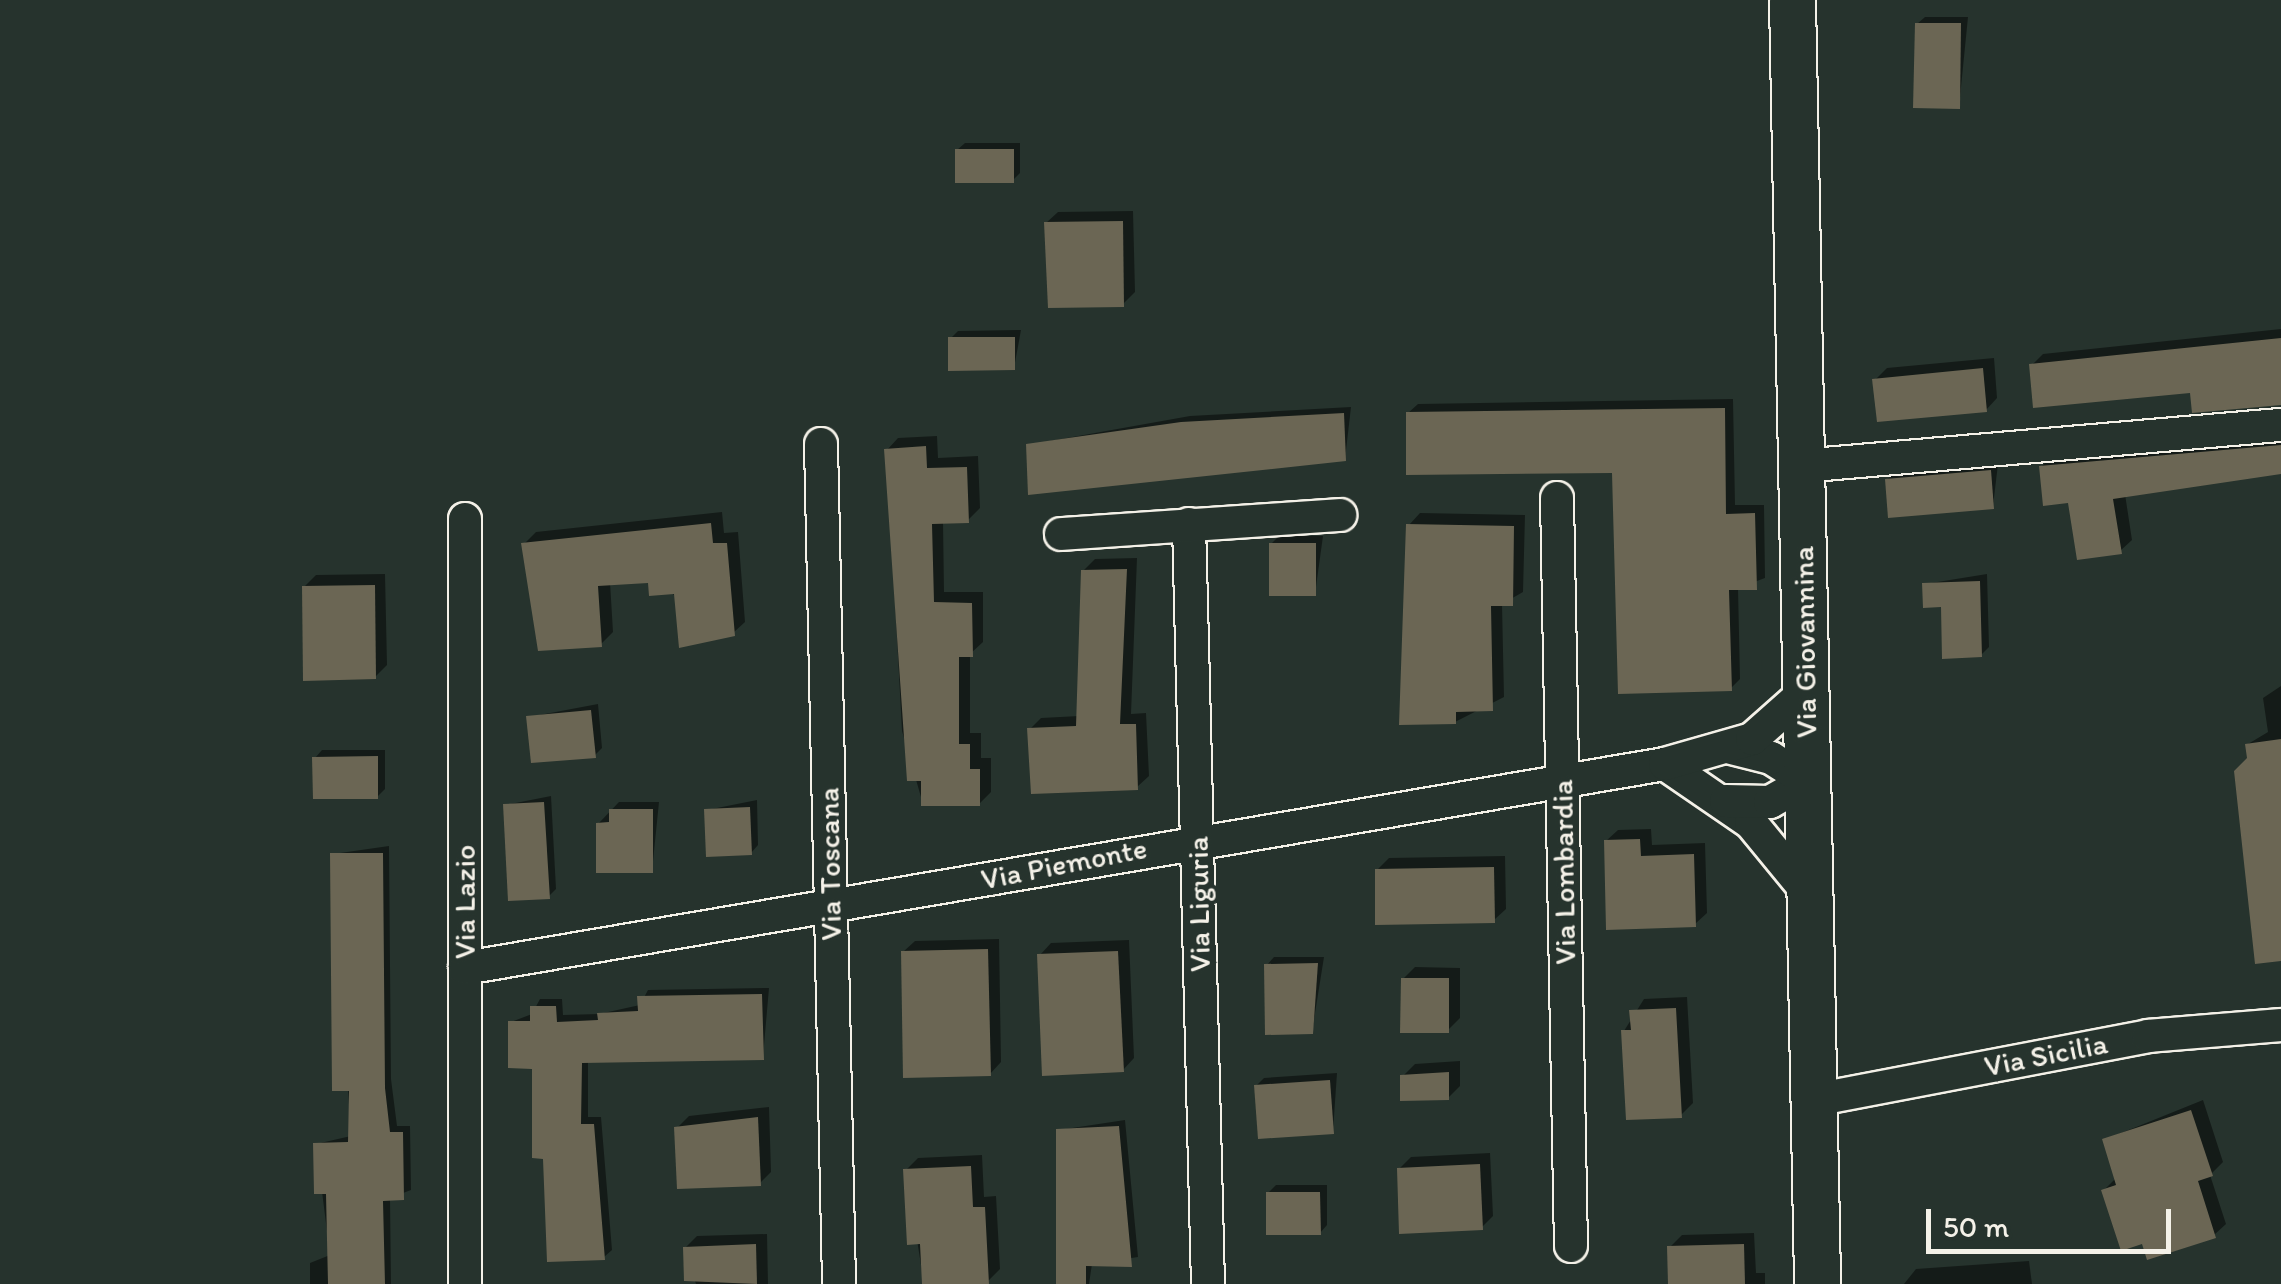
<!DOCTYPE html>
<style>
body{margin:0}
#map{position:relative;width:2281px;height:1284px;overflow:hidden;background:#26332d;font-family:Itim,sans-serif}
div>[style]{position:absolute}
.shadow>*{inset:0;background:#0007}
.building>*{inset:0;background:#6b6654}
.roads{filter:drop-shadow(2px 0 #f4f1e8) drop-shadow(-2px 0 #f4f1e8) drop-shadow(0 2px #f4f1e8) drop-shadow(0 -2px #f4f1e8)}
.street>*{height:32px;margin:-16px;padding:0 16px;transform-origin:16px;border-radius:16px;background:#26332d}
.secondary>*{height:45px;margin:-22.5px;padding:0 22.5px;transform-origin:22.5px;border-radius:22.5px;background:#26332d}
span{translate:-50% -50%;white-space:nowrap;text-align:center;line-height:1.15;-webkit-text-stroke:8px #26332d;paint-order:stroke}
.street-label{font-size:30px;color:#f4f1e8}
.scale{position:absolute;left:1926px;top:1209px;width:245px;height:45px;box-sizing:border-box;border:5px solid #f4f1e8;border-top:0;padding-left:12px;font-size:30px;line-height:35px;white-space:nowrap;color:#f4f1e8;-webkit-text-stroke:8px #26332d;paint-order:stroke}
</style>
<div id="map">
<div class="shadow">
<i style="clip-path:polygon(1925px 17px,1968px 17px,1959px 107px,1917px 24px)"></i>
<i style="clip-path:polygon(965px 143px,1020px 143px,1020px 173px,1013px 180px,957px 150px)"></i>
<i style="clip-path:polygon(1133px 211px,1135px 292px,1123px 304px,1046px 223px,1058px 212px)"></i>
<i style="clip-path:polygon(2281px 329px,2281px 403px,2032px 365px,2043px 354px)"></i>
<i style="clip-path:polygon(1021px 330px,1014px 368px,951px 338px,958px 331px)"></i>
<i style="clip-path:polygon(1994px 358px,1997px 398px,1986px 410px,1875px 380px,1887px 368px)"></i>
<i style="clip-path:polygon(1733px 399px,1735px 505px,1764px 505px,1765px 578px,1738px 588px,1740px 679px,1731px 688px,1614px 470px,1408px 413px,1418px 404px)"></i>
<i style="clip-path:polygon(1351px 407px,1345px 459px,1028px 445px,1190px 416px)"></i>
<i style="clip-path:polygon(937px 436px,938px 458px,978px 456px,980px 508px,968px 520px,943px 521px,944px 592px,983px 592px,983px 642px,970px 654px,970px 733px,981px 733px,981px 758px,991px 758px,991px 792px,979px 804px,923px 804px,902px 731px,887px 450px,898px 438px)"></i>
<i style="clip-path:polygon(2281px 436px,2281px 473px,2125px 494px,2132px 540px,2120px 551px,2041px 467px,2053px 455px)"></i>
<i style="clip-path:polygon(1998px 464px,1993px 506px,1887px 480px,1895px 472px)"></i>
<i style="clip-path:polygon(722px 512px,724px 533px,738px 532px,745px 622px,733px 633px,651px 580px,610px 582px,613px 632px,601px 644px,524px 544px,536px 532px)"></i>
<i style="clip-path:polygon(1420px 513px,1525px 515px,1523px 592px,1502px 604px,1504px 697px,1455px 722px,1409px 525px)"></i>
<i style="clip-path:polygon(1279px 536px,1323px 536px,1315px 594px,1271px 544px)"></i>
<i style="clip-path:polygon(1137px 558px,1131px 714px,1146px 713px,1149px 776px,1137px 787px,1030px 729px,1041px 718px,1079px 716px,1083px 571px,1095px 559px)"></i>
<i style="clip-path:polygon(385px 574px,387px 665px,375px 677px,304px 587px,316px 575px)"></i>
<i style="clip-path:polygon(1987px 574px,1989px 647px,1981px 655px,1925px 584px)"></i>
<i style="clip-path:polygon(2281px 686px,2281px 959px,2248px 744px,2268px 732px,2263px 698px)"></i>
<i style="clip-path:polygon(598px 704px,602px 748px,595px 755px,529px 717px)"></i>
<i style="clip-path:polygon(322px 750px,385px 750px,385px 789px,377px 797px,315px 758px)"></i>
<i style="clip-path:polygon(551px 796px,556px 889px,549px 896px,505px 805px)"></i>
<i style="clip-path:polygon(757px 800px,758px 845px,751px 853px,707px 810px)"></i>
<i style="clip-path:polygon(619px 802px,659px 802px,652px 871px,598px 824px)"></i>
<i style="clip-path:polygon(1651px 829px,1652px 845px,1705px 843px,1707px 913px,1695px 924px,1606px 841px,1618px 830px)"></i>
<i style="clip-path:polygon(389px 846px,391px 1079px,397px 1126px,410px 1126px,411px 1190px,390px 1198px,391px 1284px,310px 1284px,310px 1263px,330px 1255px,316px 1144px,351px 1136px,333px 854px)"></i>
<i style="clip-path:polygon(1505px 856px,1506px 909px,1494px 920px,1377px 870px,1389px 858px)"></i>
<i style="clip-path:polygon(999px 939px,1001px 1062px,990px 1074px,903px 952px,915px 941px)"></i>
<i style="clip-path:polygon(1129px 940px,1134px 1058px,1123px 1070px,1040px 955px,1051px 943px)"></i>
<i style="clip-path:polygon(1274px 957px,1324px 957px,1312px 1032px,1267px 965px)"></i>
<i style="clip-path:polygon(1415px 967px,1460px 968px,1460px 1018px,1448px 1030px,1403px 979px)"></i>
<i style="clip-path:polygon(769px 988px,763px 1057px,588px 1061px,588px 1117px,601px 1117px,612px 1250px,604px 1257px,545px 1156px,535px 1066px,511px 1022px,532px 1014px,540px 999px,562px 999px,563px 1015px,599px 1014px,640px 1005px,648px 990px)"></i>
<i style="clip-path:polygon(1687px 997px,1693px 1103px,1681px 1115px,1624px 1031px,1644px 999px)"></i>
<i style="clip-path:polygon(1460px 1061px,1460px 1086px,1448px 1098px,1403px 1076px,1415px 1064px)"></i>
<i style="clip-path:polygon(1337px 1073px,1333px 1131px,1256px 1086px,1264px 1078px)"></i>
<i style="clip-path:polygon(2203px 1100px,2223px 1162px,2210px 1175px,2226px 1224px,2214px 1235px,2143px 1241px,2104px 1190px,2117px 1177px,2104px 1140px)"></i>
<i style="clip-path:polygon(769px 1107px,771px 1172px,759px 1184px,677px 1128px,689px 1116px)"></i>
<i style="clip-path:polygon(1125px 1120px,1138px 1257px,1092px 1264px,1089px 1284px,1059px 1284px,1059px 1130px)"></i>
<i style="clip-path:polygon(1490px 1153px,1493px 1216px,1482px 1227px,1399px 1169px,1411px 1157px)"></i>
<i style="clip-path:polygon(982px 1155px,984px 1197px,996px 1196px,1000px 1269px,988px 1281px,924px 1284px,906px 1170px,918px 1158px)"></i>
<i style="clip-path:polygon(1276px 1185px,1327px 1185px,1327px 1225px,1320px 1233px,1268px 1193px)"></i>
<i style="clip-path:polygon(1754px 1233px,1756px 1273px,1765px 1273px,1765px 1284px,1671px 1284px,1670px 1247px,1682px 1235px)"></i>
<i style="clip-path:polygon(767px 1234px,768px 1284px,696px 1284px,685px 1248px,697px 1236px)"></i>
<i style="clip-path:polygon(2029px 1261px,2032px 1284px,1904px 1284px,1916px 1269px)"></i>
</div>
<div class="building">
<i style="clip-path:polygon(1915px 23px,1961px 23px,1960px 109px,1913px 108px)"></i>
<i style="clip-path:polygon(955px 149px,1014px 149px,1014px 183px,955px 183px)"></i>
<i style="clip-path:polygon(1123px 221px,1124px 307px,1048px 308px,1044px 222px)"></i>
<i style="clip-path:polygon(948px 337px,1015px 337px,1015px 370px,948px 371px)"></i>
<i style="clip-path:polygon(2281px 338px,2281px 405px,2192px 413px,2190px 393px,2033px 408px,2029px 364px)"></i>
<i style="clip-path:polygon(1983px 368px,1987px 412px,1877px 422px,1872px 379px)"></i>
<i style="clip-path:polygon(1725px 408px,1726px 514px,1755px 513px,1757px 590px,1729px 590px,1732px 691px,1618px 694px,1612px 473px,1406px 475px,1406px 412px)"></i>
<i style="clip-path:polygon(1344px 413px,1346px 461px,1028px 495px,1026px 444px,1181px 422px)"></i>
<i style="clip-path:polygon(2281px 445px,2281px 474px,2113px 499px,2122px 554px,2077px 560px,2068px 503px,2043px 506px,2039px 466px)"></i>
<i style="clip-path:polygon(926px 446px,927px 468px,967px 467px,969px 523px,932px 524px,934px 602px,972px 603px,973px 657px,959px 657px,959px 744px,970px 744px,970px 769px,980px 769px,980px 806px,921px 806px,921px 781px,907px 781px,884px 449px)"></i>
<i style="clip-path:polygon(1991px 470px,1994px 509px,1888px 518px,1885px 479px)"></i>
<i style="clip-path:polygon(711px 523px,713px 543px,727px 543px,735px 636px,679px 648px,674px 594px,649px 596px,648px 583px,598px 586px,602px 647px,538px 651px,521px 543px)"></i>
<i style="clip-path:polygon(1406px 524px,1514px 526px,1513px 606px,1491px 606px,1493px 711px,1456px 712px,1456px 724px,1399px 725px)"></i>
<i style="clip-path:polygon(1269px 543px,1316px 543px,1316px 596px,1269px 596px)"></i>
<i style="clip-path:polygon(1127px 569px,1120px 724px,1136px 724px,1138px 790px,1031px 794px,1027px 728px,1076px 726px,1081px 570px)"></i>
<i style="clip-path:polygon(1980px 581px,1982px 657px,1942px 659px,1941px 607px,1923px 608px,1922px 583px)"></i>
<i style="clip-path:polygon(375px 585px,376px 679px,303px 681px,302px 586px)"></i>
<i style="clip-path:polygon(591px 710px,596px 758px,531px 763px,526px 716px)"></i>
<i style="clip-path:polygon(2281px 739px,2281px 961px,2255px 964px,2234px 771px,2247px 758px,2245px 744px)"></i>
<i style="clip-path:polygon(378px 756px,378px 799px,313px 799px,312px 757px)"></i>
<i style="clip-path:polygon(544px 802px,550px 899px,508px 901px,503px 804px)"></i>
<i style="clip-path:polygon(750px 807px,752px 855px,706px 857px,704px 809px)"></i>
<i style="clip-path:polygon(609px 809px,653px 809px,653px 873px,596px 873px,596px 823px,609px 822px)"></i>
<i style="clip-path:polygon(1640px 839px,1641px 856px,1694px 854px,1696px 927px,1606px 930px,1604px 840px)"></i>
<i style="clip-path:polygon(330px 853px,383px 853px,385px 1088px,390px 1132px,403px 1132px,404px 1200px,383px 1201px,385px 1284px,328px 1284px,326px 1194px,314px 1194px,313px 1143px,348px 1142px,349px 1091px,332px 1091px)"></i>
<i style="clip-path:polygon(1494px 867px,1495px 923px,1375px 925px,1375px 869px)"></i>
<i style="clip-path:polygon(988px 949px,991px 1076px,903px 1078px,901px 951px)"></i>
<i style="clip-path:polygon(1118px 951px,1124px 1072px,1042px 1076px,1037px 954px)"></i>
<i style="clip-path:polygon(1318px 963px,1313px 1034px,1265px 1035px,1264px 964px)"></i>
<i style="clip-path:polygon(1401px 978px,1449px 978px,1449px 1033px,1400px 1033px)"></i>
<i style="clip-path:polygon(762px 994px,764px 1060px,582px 1063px,581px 1124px,594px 1124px,605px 1260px,547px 1262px,543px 1159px,532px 1158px,532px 1069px,508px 1068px,508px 1021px,530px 1021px,530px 1006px,556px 1006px,557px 1022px,598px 1020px,597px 1013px,638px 1011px,637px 996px)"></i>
<i style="clip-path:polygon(1676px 1008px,1682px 1118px,1626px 1120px,1621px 1030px,1631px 1030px,1629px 1010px)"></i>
<i style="clip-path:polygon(1449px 1072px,1449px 1100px,1400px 1101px,1400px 1075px)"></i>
<i style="clip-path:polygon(1330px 1080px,1334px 1134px,1258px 1139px,1254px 1085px)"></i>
<i style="clip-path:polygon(2191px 1110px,2213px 1176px,2198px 1181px,2216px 1238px,2147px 1260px,2142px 1244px,2121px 1251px,2101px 1190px,2116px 1185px,2102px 1139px)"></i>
<i style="clip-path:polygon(758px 1117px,761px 1186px,677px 1189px,674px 1127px)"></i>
<i style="clip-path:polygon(1119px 1126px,1132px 1267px,1086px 1266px,1086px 1284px,1056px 1284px,1056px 1129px)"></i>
<i style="clip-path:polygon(1480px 1164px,1483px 1230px,1399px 1234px,1397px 1168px)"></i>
<i style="clip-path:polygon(971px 1166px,973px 1207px,985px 1207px,989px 1284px,922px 1284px,920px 1244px,907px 1245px,903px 1169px)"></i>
<i style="clip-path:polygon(1266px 1192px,1320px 1192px,1321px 1235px,1266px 1235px)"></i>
<i style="clip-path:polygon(756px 1244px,757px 1284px,684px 1281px,683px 1247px)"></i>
<i style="clip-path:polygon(1744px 1244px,1745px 1284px,1668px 1284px,1667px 1246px)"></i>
</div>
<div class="roads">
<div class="street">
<i style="left:821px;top:444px;width:840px;rotate:88.77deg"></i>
<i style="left:1801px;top:466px;width:482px;rotate:-4.9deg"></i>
<i style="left:1557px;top:498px;width:748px;rotate:88.93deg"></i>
<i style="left:465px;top:519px;width:765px;rotate:90deg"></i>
<i style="left:1189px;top:524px;width:760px;rotate:88.57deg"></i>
<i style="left:1061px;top:534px;width:280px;rotate:-3.9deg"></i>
<i style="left:1665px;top:764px;width:104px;rotate:34.5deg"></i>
<i style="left:1751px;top:823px;width:93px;rotate:50.7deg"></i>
<i style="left:1726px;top:801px;width:44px;rotate:1.3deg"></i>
<i style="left:1770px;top:802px;width:43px;rotate:-29.6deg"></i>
<i style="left:1807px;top:781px;width:43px;rotate:-147.4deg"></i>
<i style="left:1771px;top:758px;width:41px;rotate:-166deg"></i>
<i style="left:465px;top:968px;width:1217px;rotate:-9.65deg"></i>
<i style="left:1665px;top:764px;width:91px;rotate:-16deg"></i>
<i style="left:1752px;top:739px;width:72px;rotate:-41.6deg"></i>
<i style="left:1814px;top:1100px;width:340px;rotate:-10.8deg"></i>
<i style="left:2148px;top:1036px;width:133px;rotate:-4.7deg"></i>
</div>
<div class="secondary">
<i style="left:1792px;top:0;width:1284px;rotate:88.88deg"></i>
</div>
</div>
<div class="street-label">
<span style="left:1805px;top:642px;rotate:-91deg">Via Giovannina</span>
<span style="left:830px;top:864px;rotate:-91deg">Via Toscana</span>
<span style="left:1064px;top:864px;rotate:-11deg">Via Piemonte</span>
<span style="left:1564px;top:872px;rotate:-91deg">Via Lombardia</span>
<span style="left:465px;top:902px;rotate:-90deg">Via Lazio</span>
<span style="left:1199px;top:904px;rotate:-91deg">Via Liguria</span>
<span style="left:2046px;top:1055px;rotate:-11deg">Via Sicilia</span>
</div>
<div class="scale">50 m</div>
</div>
